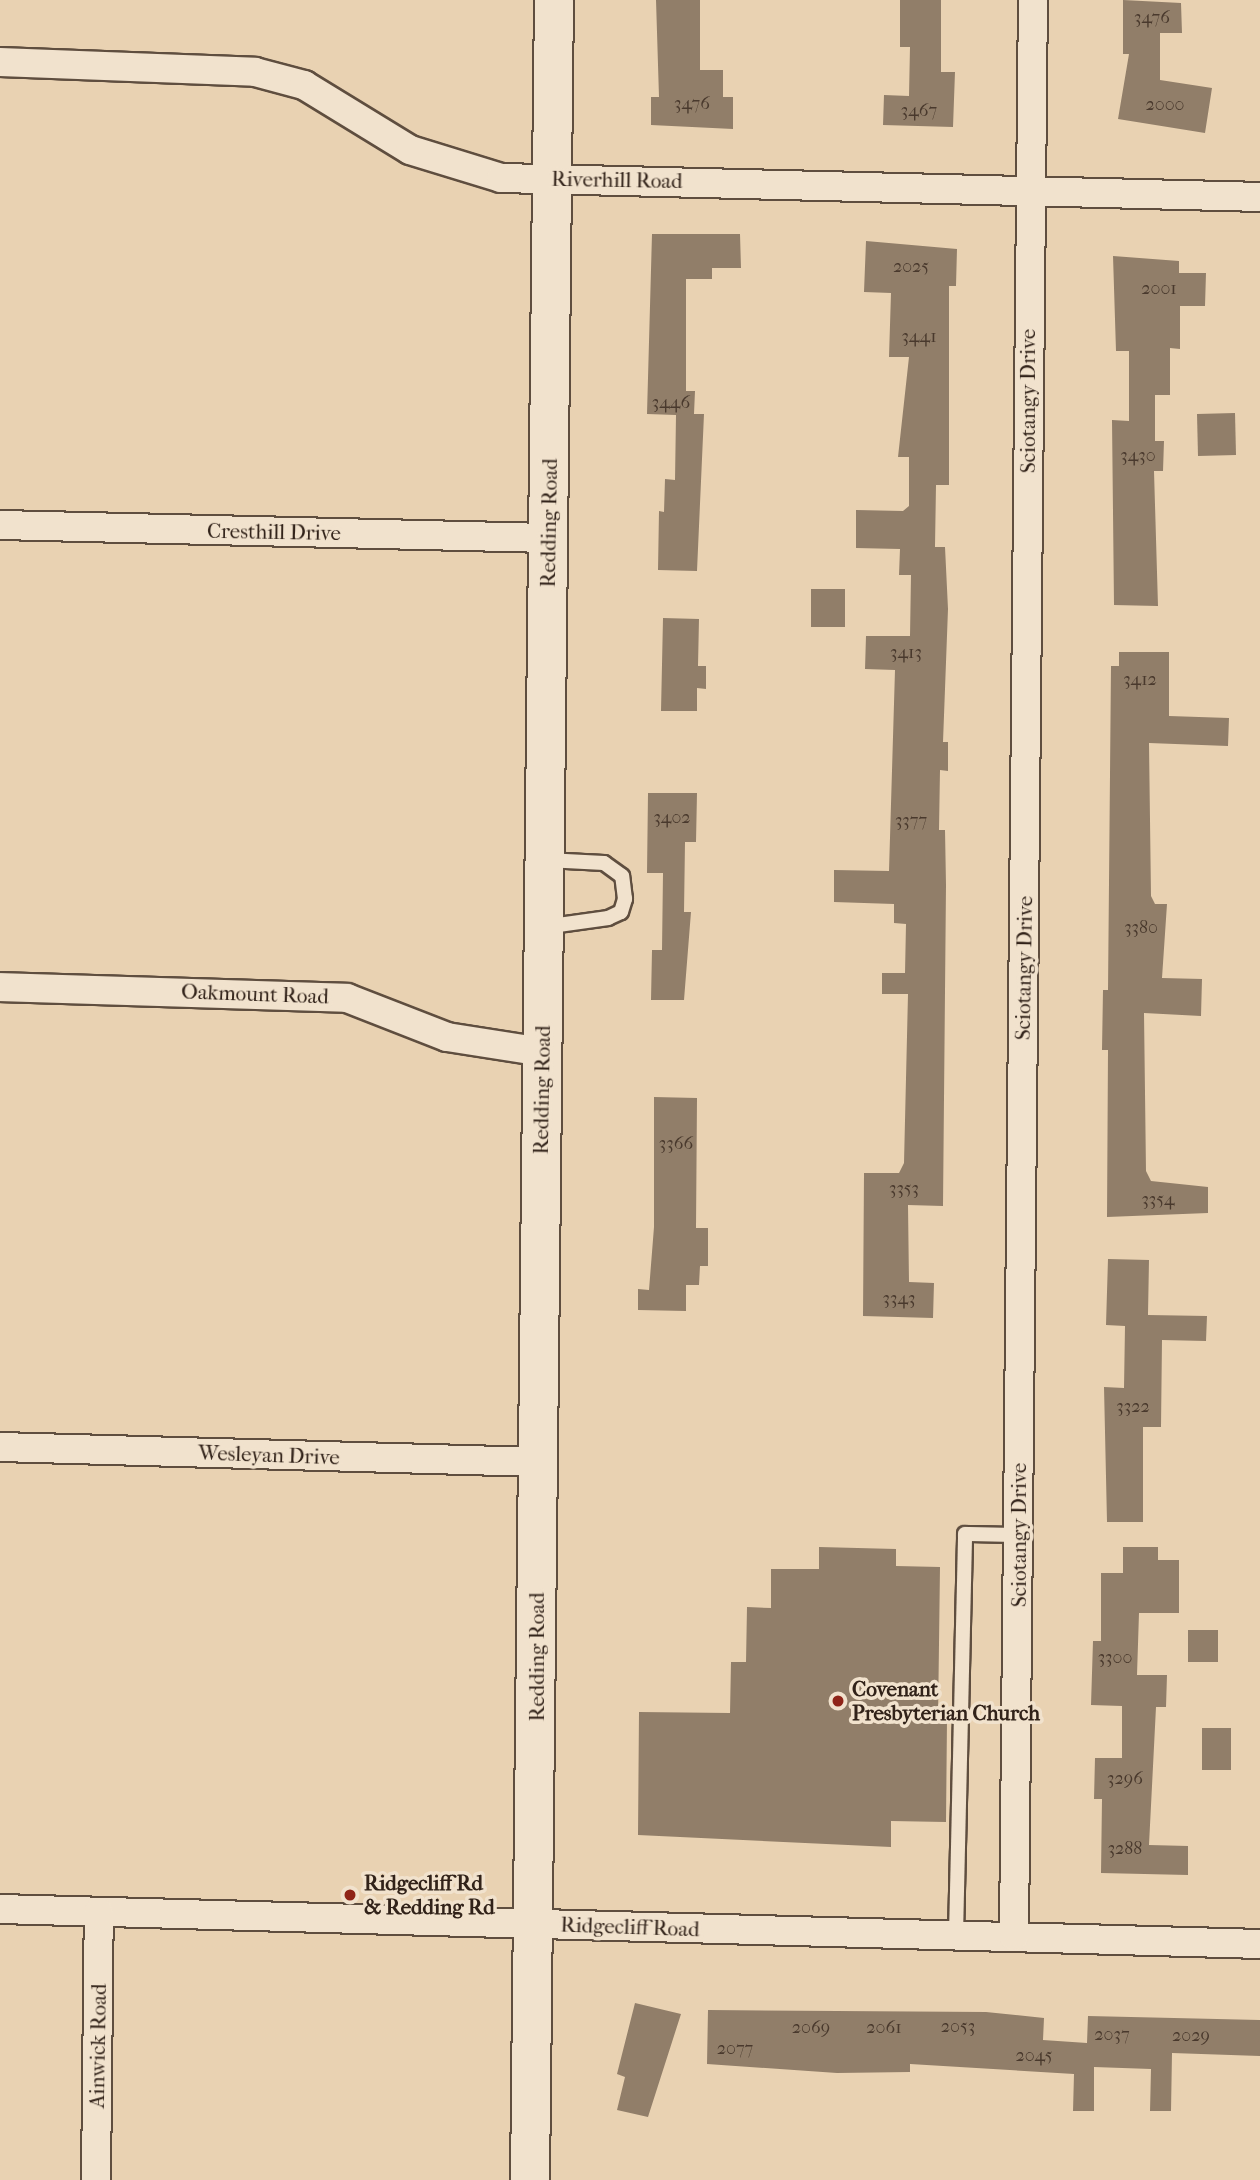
<!DOCTYPE html>
<style>
body{margin:0}
#map{position:relative;width:1260px;height:2180px;overflow:hidden;background:#e9d2b2;font-family:"IM FELL French Canon",serif}
div>[style]{position:absolute}
.building>*{inset:0;background:#917e69}
.roads{filter:drop-shadow(2px 0 #5f4e3f) drop-shadow(-2px 0 #5f4e3f) drop-shadow(0 2px #5f4e3f) drop-shadow(0 -2px #5f4e3f)}
.service>*{height:14px;margin:-7px;padding:0 7px;transform-origin:7px;border-radius:7px;background:#f1e2cd}
.minor>*{height:28px;margin:-14px;padding:0 14px;transform-origin:14px;border-radius:14px;background:#f1e2cd}
.secondary>*{height:38px;margin:-19px;padding:0 19px;transform-origin:19px;border-radius:19px;background:#f1e2cd}
.dots>*{width:19px;height:19px;translate:-50% -50%;box-sizing:border-box;border:4px solid #f1e2cd;border-radius:50%}
span{translate:-50% -50%;white-space:nowrap;text-align:center;line-height:1.15;-webkit-text-stroke:7px #f1e2cd;paint-order:stroke}
.number-label{font-size:18px;color:#49392d}
.number-label span{-webkit-text-stroke-width:0}
.street-label{font-size:21px;color:#312219}
.poi-label{font-size:21px;color:#312219;font-weight:700}
.left{translate:0 -50%;text-align:left}
</style>
<div id="map">
<div class="building">
<i style="clip-path:polygon(656px 0,700px 0,700px 70px,723px 70px,723px 97px,733px 97px,733px 129px,651px 125px,651px 97px,659px 97px)"></i>
<i style="clip-path:polygon(900px 0,941px 0,941px 72px,955px 72px,953px 127px,883px 125px,884px 95px,909px 96px,910px 47px,900px 47px)"></i>
<i style="clip-path:polygon(1123px 0,1181px 3px,1182px 33px,1160px 33px,1160px 80px,1212px 88px,1205px 133px,1118px 119px,1129px 54px,1123px 54px)"></i>
<i style="clip-path:polygon(652px 234px,740px 234px,741px 268px,712px 268px,712px 279px,686px 279px,686px 391px,695px 391px,694px 414px,704px 414px,697px 571px,658px 570px,659px 511px,664px 512px,665px 479px,675px 480px,676px 415px,647px 414px)"></i>
<i style="clip-path:polygon(866px 241px,957px 249px,956px 286px,949px 286px,949px 485px,936px 485px,935px 547px,945px 547px,948px 609px,943px 742px,948px 742px,948px 771px,940px 770px,939px 830px,945px 830px,946px 885px,943px 1206px,908px 1205px,909px 1282px,934px 1283px,933px 1318px,863px 1316px,864px 1173px,899px 1173px,904px 1163px,908px 994px,882px 994px,882px 973px,905px 973px,906px 924px,894px 923px,894px 904px,834px 902px,834px 870px,889px 871px,895px 670px,865px 669px,866px 636px,910px 636px,911px 575px,899px 575px,900px 549px,856px 548px,856px 510px,903px 511px,909px 506px,909px 457px,898px 457px,909px 357px,889px 357px,891px 293px,864px 292px)"></i>
<i style="clip-path:polygon(1113px 256px,1179px 261px,1179px 273px,1206px 273px,1205px 306px,1180px 306px,1180px 349px,1170px 348px,1170px 395px,1155px 395px,1155px 441px,1164px 441px,1163px 471px,1154px 471px,1158px 606px,1114px 605px,1112px 420px,1129px 421px,1129px 351px,1116px 351px)"></i>
<i style="clip-path:polygon(1235px 413px,1236px 455px,1198px 456px,1197px 414px)"></i>
<i style="clip-path:polygon(811px 589px,845px 589px,845px 627px,811px 627px)"></i>
<i style="clip-path:polygon(663px 618px,699px 619px,698px 666px,706px 666px,706px 689px,697px 688px,697px 711px,661px 711px)"></i>
<i style="clip-path:polygon(1119px 652px,1169px 652px,1169px 716px,1229px 718px,1228px 746px,1149px 743px,1151px 896px,1155px 904px,1167px 904px,1162px 978px,1202px 979px,1201px 1016px,1144px 1013px,1146px 1171px,1151px 1181px,1208px 1187px,1208px 1213px,1107px 1217px,1108px 1050px,1102px 1050px,1103px 990px,1108px 990px,1111px 666px,1119px 666px)"></i>
<i style="clip-path:polygon(648px 793px,697px 793px,696px 842px,685px 842px,684px 912px,691px 912px,684px 1000px,651px 1000px,652px 950px,662px 950px,663px 873px,647px 873px)"></i>
<i style="clip-path:polygon(654px 1097px,697px 1098px,696px 1228px,708px 1228px,708px 1266px,700px 1266px,699px 1285px,686px 1285px,686px 1311px,638px 1310px,638px 1289px,649px 1290px,654px 1227px)"></i>
<i style="clip-path:polygon(1108px 1259px,1149px 1260px,1148px 1315px,1207px 1316px,1206px 1341px,1162px 1340px,1161px 1427px,1143px 1427px,1143px 1522px,1107px 1522px,1104px 1387px,1124px 1388px,1125px 1326px,1106px 1325px)"></i>
<i style="clip-path:polygon(819px 1547px,896px 1549px,896px 1566px,940px 1567px,938px 1720px,947px 1720px,946px 1822px,891px 1821px,891px 1847px,638px 1835px,639px 1712px,730px 1713px,731px 1662px,746px 1662px,747px 1607px,771px 1608px,771px 1569px,819px 1569px)"></i>
<i style="clip-path:polygon(1123px 1547px,1158px 1547px,1158px 1560px,1179px 1560px,1179px 1613px,1139px 1613px,1137px 1675px,1167px 1675px,1166px 1707px,1156px 1707px,1149px 1845px,1188px 1846px,1188px 1875px,1101px 1873px,1102px 1799px,1094px 1799px,1095px 1758px,1122px 1758px,1122px 1706px,1091px 1705px,1093px 1641px,1101px 1641px,1101px 1573px,1123px 1573px)"></i>
<i style="clip-path:polygon(1188px 1630px,1218px 1630px,1218px 1662px,1188px 1662px)"></i>
<i style="clip-path:polygon(1202px 1728px,1231px 1728px,1231px 1770px,1202px 1770px)"></i>
<i style="clip-path:polygon(635px 2003px,681px 2014px,648px 2117px,617px 2110px,625px 2077px,617px 2074px)"></i>
<i style="clip-path:polygon(708px 2010px,986px 2012px,1044px 2018px,1043px 2040px,1087px 2043px,1088px 2016px,1260px 2020px,1260px 2056px,1172px 2053px,1171px 2111px,1150px 2111px,1151px 2069px,1094px 2067px,1094px 2111px,1073px 2111px,1074px 2074px,910px 2064px,910px 2072px,837px 2073px,707px 2064px)"></i>
</div>
<div class="roads">
<div class="service">
<i style="left:544px;top:927px;width:65px;rotate:-8deg"></i>
<i style="left:608px;top:918px;width:14px;rotate:-25deg"></i>
<i style="left:621px;top:912px;width:14px;rotate:-73deg"></i>
<i style="left:625px;top:899px;width:23px;rotate:-97deg"></i>
<i style="left:622px;top:876px;width:22px;rotate:-144deg"></i>
<i style="left:604px;top:863px;width:58px;rotate:-177deg"></i>
<i style="left:956px;top:1935px;width:401px;rotate:-88.7deg"></i>
<i style="left:965px;top:1534px;width:54px;rotate:1.1deg"></i>
</div>
<div class="minor">
<i style="left:0;top:62px;width:255px;rotate:2.2deg"></i>
<i style="left:255px;top:72px;width:51px;rotate:14.9deg"></i>
<i style="left:304px;top:85px;width:124px;rotate:31.5deg"></i>
<i style="left:410px;top:150px;width:95px;rotate:17.1deg"></i>
<i style="left:501px;top:178px;width:759px;rotate:1.43deg"></i>
<i style="left:0;top:525px;width:549px;rotate:1.36deg"></i>
<i style="left:0;top:987px;width:347px;rotate:1.8deg"></i>
<i style="left:347px;top:998px;width:107px;rotate:21.3deg"></i>
<i style="left:447px;top:1037px;width:97px;rotate:8.9deg"></i>
<i style="left:0;top:1447px;width:538px;rotate:1.6deg"></i>
<i style="left:0;top:1909px;width:1260px;rotate:1.59deg"></i>
<i style="left:1014px;top:1936px;width:1936px;rotate:-89.44deg"></i>
<i style="left:96px;top:2180px;width:268px;rotate:-89.4deg"></i>
</div>
<div class="secondary">
<i style="left:530px;top:2180px;width:2180px;rotate:-89.37deg"></i>
</div>
</div>
<div class="dots">
<i style="left:838px;top:1701px;background:#8f2418"></i>
<i style="left:350px;top:1895px;background:#8f2418"></i>
</div>
<div class="number-label">
<span style="left:1152px;top:18px">3476</span>
<span style="left:692px;top:104px">3476</span>
<span style="left:1165px;top:105px">2000</span>
<span style="left:919px;top:111px">3467</span>
<span style="left:911px;top:267px">2025</span>
<span style="left:1159px;top:289px">2001</span>
<span style="left:919px;top:337px">3441</span>
<span style="left:671px;top:403px">3446</span>
<span style="left:1138px;top:456px">3430</span>
<span style="left:906px;top:653px">3413</span>
<span style="left:1140px;top:680px">3412</span>
<span style="left:672px;top:818px">3402</span>
<span style="left:911px;top:821px">3377</span>
<span style="left:1141px;top:928px">3380</span>
<span style="left:676px;top:1144px">3366</span>
<span style="left:904px;top:1189px">3353</span>
<span style="left:1158px;top:1200px">3354</span>
<span style="left:899px;top:1299px">3343</span>
<span style="left:1133px;top:1407px">3322</span>
<span style="left:1115px;top:1658px">3300</span>
<span style="left:1125px;top:1779px">3296</span>
<span style="left:1125px;top:1849px">3288</span>
<span style="left:958px;top:2027px">2053</span>
<span style="left:811px;top:2028px">2069</span>
<span style="left:884px;top:2028px">2061</span>
<span style="left:1112px;top:2035px">2037</span>
<span style="left:1191px;top:2036px">2029</span>
<span style="left:735px;top:2049px">2077</span>
<span style="left:1034px;top:2056px">2045</span>
</div>
<div class="street-label">
<span style="left:617px;top:180px;rotate:1deg">Riverhill Road</span>
<span style="left:1028px;top:401px;rotate:-90deg">Sciotangy Drive</span>
<span style="left:549px;top:523px;rotate:-89deg">Redding Road</span>
<span style="left:274px;top:532px;rotate:1deg">Cresthill Drive</span>
<span style="left:1024px;top:968px;rotate:-89deg">Sciotangy Drive</span>
<span style="left:255px;top:994px;rotate:2deg">Oakmount Road</span>
<span style="left:542px;top:1090px;rotate:-89deg">Redding Road</span>
<span style="left:269px;top:1455px;rotate:2deg">Wesleyan Drive</span>
<span style="left:1019px;top:1535px;rotate:-90deg">Sciotangy Drive</span>
<span style="left:537px;top:1657px;rotate:-90deg">Redding Road</span>
<span style="left:630px;top:1927px;rotate:2deg">Ridgecliff Road</span>
<span style="left:98px;top:2046px;rotate:-89deg">Ainwick Road</span>
</div>
<div class="poi-label">
<span class="left" style="left:852px;top:1701px">Covenant<br>Presbyterian Church</span>
<span class="left" style="left:364px;top:1895px">Ridgecliff Rd<br>&amp; Redding Rd</span>
</div>
</div>
